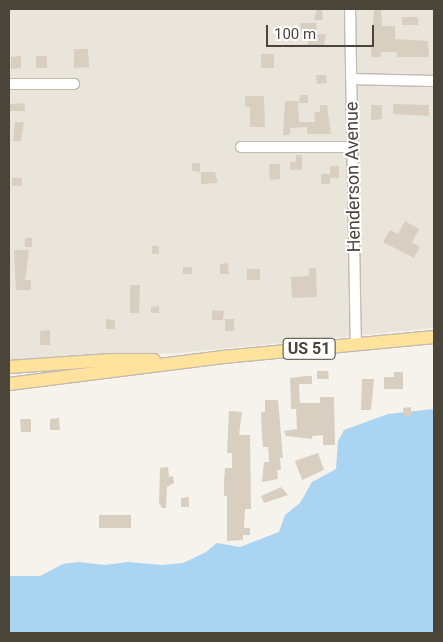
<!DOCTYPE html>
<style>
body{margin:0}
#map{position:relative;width:443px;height:642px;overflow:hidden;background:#f6f3ec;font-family:Roboto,sans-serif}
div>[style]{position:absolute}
.residential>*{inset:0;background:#eae5da}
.water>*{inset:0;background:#a9d4f2}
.building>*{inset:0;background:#d8cfc1}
.roads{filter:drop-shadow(1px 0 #c2bbae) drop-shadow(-1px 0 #c2bbae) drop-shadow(0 1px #c2bbae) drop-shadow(0 -1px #c2bbae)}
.minor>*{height:10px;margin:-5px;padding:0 5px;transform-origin:5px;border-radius:5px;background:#fff}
.major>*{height:12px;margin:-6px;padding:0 6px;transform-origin:6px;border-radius:6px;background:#ffe39c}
span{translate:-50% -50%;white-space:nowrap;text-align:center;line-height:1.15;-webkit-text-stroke:4px #fff;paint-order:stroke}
.shield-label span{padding:1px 4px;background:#fff;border:1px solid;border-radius:4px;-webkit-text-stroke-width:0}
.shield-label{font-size:16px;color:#4b4439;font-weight:700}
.street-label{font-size:18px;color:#4b4439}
.frame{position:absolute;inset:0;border:10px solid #4b4439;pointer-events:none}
.scale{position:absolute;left:266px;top:25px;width:108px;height:22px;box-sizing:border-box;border:2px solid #4b4439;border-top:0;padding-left:6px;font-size:15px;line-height:18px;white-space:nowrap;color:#4b4439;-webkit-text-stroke:4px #fff;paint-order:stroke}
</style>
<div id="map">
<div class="residential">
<i style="clip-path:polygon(9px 9px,434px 9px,434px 328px,179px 353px,9px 361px)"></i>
</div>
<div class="water">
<i style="clip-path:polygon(434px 409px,434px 633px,9px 633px,9px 576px,40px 576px,63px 564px,78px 562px,105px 565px,128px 562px,162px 565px,183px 563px,206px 552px,217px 543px,240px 547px,279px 532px,285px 515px,300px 503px,312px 482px,336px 469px,338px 441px,344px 430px,388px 414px)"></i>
</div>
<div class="building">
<i style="clip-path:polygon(317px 9px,322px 9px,323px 20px,314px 20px)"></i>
<i style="clip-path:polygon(374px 9px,381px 9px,382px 26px,395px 26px,395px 39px,428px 41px,429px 57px,397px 57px,397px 52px,381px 52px,381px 57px,371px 57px)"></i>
<i style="clip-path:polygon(402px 17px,418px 17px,418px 25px,402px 25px)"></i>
<i style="clip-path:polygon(300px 23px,316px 23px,317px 34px,326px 34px,324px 45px,308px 45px,308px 31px,301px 32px)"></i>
<i style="clip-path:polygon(74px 49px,88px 49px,89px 67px,74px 68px)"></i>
<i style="clip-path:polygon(261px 54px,274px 54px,274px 68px,261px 68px)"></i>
<i style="clip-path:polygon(21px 56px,21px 68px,11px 69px,11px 57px)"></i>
<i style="clip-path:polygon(36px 56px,47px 56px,47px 68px,36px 68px)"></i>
<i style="clip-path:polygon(316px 75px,326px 75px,327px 83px,317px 84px)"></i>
<i style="clip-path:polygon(300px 95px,308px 95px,308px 103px,299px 103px)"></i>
<i style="clip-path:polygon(245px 96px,264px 96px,265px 127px,250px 127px,250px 107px,245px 107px)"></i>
<i style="clip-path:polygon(285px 101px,298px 101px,299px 122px,315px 122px,314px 112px,320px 112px,320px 105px,327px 105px,331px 134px,307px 134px,307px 127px,290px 128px,290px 135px,283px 135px)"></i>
<i style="clip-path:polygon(25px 103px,25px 111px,10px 111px,10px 104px)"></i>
<i style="clip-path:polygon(393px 104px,429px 105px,429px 116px,393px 114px)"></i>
<i style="clip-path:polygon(371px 105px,382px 105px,382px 119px,371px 120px)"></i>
<i style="clip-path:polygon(15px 122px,24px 122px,21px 141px,13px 141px)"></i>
<i style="clip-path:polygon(296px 155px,302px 155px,302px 170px,290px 170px,290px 162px,296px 162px)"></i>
<i style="clip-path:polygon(192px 163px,200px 163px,200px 172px,192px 171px)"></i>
<i style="clip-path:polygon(269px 164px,280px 164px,280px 179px,270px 180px)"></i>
<i style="clip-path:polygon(330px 166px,339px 166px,339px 178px,330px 178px)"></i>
<i style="clip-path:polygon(201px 172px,215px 172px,218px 183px,201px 184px)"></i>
<i style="clip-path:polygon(321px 174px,330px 174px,330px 184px,321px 184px)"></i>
<i style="clip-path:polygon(12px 178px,22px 178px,22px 186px,12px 186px)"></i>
<i style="clip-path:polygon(405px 221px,419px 229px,412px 242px,420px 247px,414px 258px,383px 242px,390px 230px,398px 234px)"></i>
<i style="clip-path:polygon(25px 238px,32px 238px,32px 247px,25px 247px)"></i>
<i style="clip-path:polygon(152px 246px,159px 246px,159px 254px,152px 254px)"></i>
<i style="clip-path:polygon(14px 250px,29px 250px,25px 280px,31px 280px,31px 290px,16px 290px)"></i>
<i style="clip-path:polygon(228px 263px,229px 274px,220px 274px,220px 264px)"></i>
<i style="clip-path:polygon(183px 267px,192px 267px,192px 274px,183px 274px)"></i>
<i style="clip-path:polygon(309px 268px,316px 268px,317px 297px,292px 298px,291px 277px,309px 276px)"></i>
<i style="clip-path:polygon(247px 269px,260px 269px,260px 280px,247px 280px)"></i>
<i style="clip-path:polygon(130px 285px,140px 285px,139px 313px,130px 313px)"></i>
<i style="clip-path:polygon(159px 306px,159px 313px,151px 313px,151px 307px)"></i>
<i style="clip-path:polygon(212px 310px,224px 311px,223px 320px,212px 320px)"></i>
<i style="clip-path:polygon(106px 319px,115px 320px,115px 329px,106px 329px)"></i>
<i style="clip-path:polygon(225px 319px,234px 319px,234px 331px,225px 331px)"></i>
<i style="clip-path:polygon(50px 330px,50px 345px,40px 345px,40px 331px)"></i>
<i style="clip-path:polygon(317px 371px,328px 371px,329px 379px,317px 379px)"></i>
<i style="clip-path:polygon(394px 372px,403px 372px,403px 389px,384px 389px,384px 377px,394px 377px)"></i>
<i style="clip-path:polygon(306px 376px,312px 376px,312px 384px,299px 384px,300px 403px,320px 403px,320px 397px,334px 397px,335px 445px,323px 445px,323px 435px,312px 436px,312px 439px,286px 436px,284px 431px,297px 429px,296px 409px,291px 409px,290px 378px)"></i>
<i style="clip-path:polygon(362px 379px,374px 379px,371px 410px,361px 410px)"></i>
<i style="clip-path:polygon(265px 400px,278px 400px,283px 458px,280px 458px,281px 470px,277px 470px,278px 479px,262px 482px,264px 462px,269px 462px,268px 447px,263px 447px,262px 436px,261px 412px,265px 412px)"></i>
<i style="clip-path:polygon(411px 407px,411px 416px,404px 416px,403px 408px)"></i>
<i style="clip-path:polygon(229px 411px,242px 412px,239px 435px,250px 435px,251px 509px,245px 509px,244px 528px,250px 528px,250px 535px,243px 535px,243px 540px,227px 541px,227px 496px,224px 496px,224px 480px,225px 468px,232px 468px,232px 453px,227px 453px)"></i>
<i style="clip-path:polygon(59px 418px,60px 430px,50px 430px,50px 419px)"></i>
<i style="clip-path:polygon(20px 419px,31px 419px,31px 432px,21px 432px)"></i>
<i style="clip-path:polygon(318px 453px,324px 470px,302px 480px,295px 461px)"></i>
<i style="clip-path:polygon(168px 467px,169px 477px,173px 476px,174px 483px,167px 487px,166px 508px,162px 508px,159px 503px,160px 468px)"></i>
<i style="clip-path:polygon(281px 487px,288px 495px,264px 503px,261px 496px)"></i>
<i style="clip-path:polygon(189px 497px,189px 507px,181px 507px,181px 498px)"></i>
<i style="clip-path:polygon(99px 515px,131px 515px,131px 528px,99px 528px)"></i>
</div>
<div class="roads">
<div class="minor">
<i style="left:350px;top:9px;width:335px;rotate:89deg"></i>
<i style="left:351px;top:79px;width:83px;rotate:1.4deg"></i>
<i style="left:9px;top:84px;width:65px"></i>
<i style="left:241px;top:147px;width:111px"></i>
</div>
<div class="major">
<i style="left:9px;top:367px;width:102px;rotate:-3.9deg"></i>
<i style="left:111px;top:360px;width:43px"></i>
<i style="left:9px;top:384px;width:216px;rotate:-7.2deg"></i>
<i style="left:223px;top:357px;width:212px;rotate:-5.4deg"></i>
</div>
</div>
<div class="shield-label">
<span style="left:309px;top:349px">US 51</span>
</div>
<div class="street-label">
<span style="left:353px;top:177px;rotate:-91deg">Henderson Avenue</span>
</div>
<div class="frame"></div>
<div class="scale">100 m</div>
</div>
